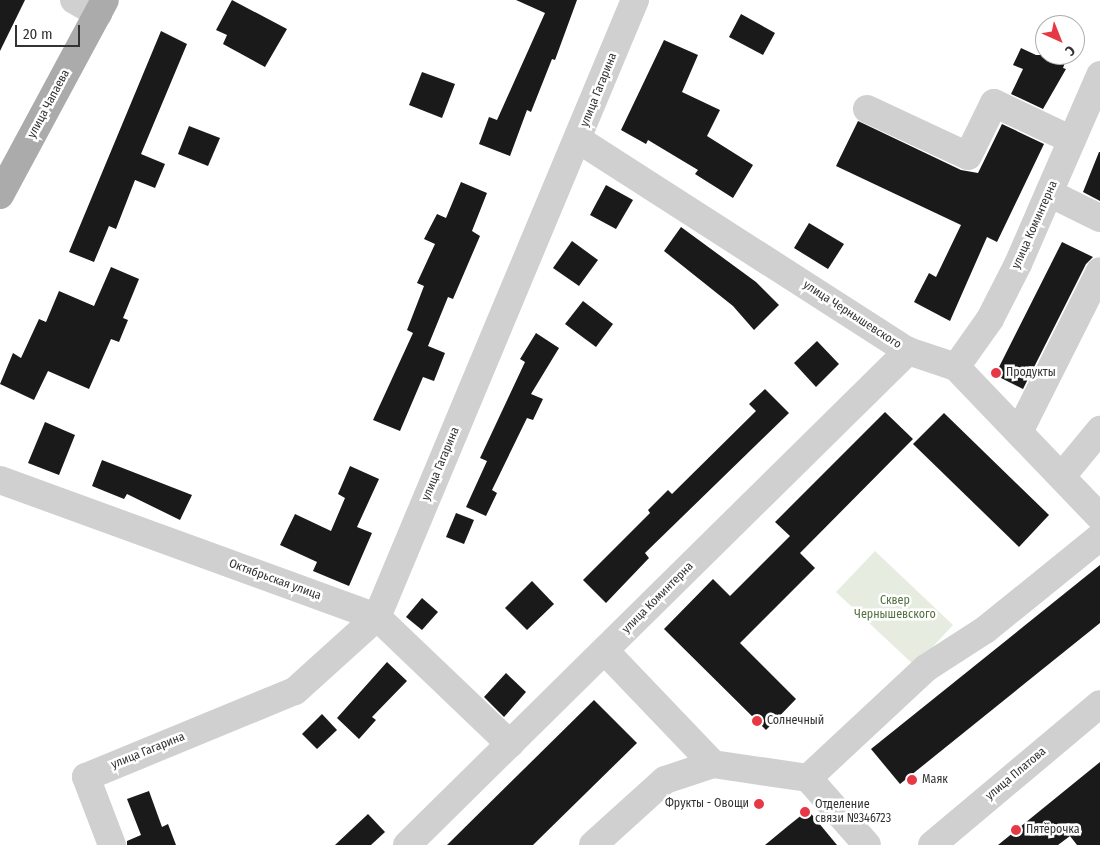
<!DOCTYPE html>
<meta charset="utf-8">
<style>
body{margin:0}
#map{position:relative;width:1100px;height:845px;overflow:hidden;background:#fff;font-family:"Fira Sans Condensed",sans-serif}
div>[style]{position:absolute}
.green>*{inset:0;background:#e6ecdf}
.building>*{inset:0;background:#1a1a1a}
.minor>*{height:28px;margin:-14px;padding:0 14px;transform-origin:14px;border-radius:14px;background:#d0d0d0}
.major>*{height:28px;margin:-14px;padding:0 14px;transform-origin:14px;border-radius:14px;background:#ababab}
.dots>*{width:14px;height:14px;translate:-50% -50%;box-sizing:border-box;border:2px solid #fff;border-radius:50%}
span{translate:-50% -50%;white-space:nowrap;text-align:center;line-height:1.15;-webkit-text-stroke:5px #fff;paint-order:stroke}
.street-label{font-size:12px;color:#333}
.poi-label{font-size:12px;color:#333}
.left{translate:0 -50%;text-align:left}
.right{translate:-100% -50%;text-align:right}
.park-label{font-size:12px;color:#56703f}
.north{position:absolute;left:1035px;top:15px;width:50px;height:50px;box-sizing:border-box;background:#fff;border:1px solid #adadad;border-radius:50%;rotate:136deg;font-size:14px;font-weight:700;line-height:20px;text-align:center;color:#333}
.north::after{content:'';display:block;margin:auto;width:18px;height:22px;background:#e63946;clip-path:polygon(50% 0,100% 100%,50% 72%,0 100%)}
.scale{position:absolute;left:15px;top:25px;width:65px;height:22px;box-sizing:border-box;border:2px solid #333;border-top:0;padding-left:6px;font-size:15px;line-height:18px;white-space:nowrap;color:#333;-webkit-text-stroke:4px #fff;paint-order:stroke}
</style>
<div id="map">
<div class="green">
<i style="clip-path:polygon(875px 551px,953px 625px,915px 666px,836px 592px)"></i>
</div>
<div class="building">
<i style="clip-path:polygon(0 0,25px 0,0 51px)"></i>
<i style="clip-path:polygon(232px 0,287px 29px,265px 67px,223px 44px,227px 35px,216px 30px)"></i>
<i style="clip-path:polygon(516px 0,577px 0,555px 60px,552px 59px,531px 112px,527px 110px,510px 156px,479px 144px,489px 117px,497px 120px,545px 13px)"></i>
<i style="clip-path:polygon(741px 14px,775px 33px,763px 55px,729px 37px)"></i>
<i style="clip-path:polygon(161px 31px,187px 44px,141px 154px,165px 164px,155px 188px,135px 180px,116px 229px,109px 226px,94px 262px,69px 252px)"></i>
<i style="clip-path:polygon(664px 40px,698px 55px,682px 92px,720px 110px,707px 136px,753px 165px,733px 198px,695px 174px,698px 170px,648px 140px,646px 144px,621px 130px)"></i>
<i style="clip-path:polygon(1021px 48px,1036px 55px,1068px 55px,1063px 68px,1066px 69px,1043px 109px,1011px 94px,1023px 69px,1013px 65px)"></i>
<i style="clip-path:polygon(422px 72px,455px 84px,442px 118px,409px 105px)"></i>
<i style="clip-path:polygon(858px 121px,961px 170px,978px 173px,1002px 124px,1044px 144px,997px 242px,987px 237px,950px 321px,914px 302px,929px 273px,936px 277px,961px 225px,836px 166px)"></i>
<i style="clip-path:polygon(189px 126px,220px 138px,208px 166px,178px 154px)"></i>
<i style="clip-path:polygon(1099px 152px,1100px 152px,1100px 201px,1083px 192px)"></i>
<i style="clip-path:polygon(461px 182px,487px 193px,472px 231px,480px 236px,453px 299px,448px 297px,428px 346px,445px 353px,434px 381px,423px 377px,400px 431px,373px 420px,413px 333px,407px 330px,424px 286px,417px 283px,435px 244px,424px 239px,437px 214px,446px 218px)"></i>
<i style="clip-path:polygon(606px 185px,633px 200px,616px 229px,590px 215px)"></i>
<i style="clip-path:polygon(809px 223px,844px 244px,828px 269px,794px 248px)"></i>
<i style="clip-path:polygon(681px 227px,756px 282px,779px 305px,754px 330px,733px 306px,664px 251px)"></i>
<i style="clip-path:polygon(572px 241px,598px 260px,579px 286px,553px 268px)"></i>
<i style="clip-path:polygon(1062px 242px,1093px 257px,1086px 264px,1023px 389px,995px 375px)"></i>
<i style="clip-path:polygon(111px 267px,139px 279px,123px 318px,128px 320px,119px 342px,111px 339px,89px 389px,48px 371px,34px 400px,0 384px,13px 353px,21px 358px,39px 319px,46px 322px,59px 291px,94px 306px)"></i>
<i style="clip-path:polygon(583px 301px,613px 324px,596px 347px,565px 324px)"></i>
<i style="clip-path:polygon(536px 333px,559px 348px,531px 394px,543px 399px,533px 420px,527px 418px,492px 490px,497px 493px,486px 516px,466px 507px,487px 461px,480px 458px,525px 362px,520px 359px)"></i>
<i style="clip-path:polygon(817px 341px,839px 364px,816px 387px,794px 363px)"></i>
<i style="clip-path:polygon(765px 389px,789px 413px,645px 553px,649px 558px,606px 603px,583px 580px,650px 513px,648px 510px,668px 490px,672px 494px,756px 411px,749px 404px)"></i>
<i style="clip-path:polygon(885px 412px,913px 439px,800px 553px,815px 568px,740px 643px,796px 699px,766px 730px,664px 629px,713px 579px,730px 596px,790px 536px,775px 522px)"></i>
<i style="clip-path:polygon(944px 413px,1049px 515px,1019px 547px,913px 444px)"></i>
<i style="clip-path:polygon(45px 422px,75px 435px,59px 475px,28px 463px)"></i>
<i style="clip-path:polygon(102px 460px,192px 495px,180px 520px,127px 494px,124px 499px,92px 486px)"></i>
<i style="clip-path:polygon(350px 466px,379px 479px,357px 527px,372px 533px,349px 586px,313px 571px,317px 562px,280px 545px,295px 514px,331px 531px,345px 498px,338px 494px)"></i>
<i style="clip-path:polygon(456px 513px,474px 520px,464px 544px,446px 537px)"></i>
<i style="clip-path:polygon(1100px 565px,1100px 623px,900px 784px,871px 749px)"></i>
<i style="clip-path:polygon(532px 581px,554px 604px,527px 630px,505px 608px)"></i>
<i style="clip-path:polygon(422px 598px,438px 612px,422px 630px,406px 617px)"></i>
<i style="clip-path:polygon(387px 662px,407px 681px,372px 717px,376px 720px,359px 739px,337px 718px)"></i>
<i style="clip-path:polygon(506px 673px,526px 692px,504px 717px,484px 697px)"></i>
<i style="clip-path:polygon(594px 700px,637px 743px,533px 845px,447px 845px)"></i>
<i style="clip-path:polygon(322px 714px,337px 730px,317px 749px,302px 734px)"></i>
<i style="clip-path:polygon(1100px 762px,1100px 845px,1077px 845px,1070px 836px,1058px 845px,998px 845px)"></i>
<i style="clip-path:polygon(149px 791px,162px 827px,168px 824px,176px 845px,127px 845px,127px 841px,141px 835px,127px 799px)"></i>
<i style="clip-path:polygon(808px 810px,837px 845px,765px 845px,788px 826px)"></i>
<i style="clip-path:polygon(368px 814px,385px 832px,371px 845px,335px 845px)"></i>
</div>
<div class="minor">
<i style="left:74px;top:0;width:28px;rotate:30deg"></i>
<i style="left:867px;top:109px;width:111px;rotate:25deg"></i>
<i style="left:968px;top:156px;width:59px;rotate:-63.9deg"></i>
<i style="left:994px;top:103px;width:86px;rotate:25.4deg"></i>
<i style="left:579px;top:140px;width:391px;rotate:32.7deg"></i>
<i style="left:908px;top:351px;width:51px;rotate:18.4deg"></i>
<i style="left:956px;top:367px;width:208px;rotate:46.2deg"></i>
<i style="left:1049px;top:193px;width:57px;rotate:26.1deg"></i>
<i style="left:956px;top:367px;width:59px;rotate:-54.7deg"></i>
<i style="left:990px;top:319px;width:62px;rotate:-63deg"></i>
<i style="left:1018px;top:264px;width:206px;rotate:-66.5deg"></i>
<i style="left:1019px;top:432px;width:180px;rotate:-63.3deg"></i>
<i style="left:1062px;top:476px;width:60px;rotate:-50.4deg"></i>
<i style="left:0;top:480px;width:401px;rotate:20deg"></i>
<i style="left:377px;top:617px;width:184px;rotate:43.7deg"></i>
<i style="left:605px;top:651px;width:156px;rotate:46.3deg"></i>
<i style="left:713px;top:764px;width:96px;rotate:8.4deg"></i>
<i style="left:808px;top:778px;width:89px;rotate:48.6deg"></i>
<i style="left:808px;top:778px;width:161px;rotate:-43deg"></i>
<i style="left:926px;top:668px;width:70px;rotate:-32.8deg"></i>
<i style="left:985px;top:630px;width:148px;rotate:-39deg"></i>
<i style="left:112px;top:845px;width:73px;rotate:-110.9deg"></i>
<i style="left:86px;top:777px;width:226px;rotate:-22.4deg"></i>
<i style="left:295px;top:691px;width:110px;rotate:-42.1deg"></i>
<i style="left:377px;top:617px;width:669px;rotate:-67.31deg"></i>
<i style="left:407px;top:845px;width:704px;rotate:-44.6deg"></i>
<i style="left:593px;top:845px;width:97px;rotate:-42.1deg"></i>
<i style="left:665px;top:780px;width:51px;rotate:-18.4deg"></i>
<i style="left:932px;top:845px;width:219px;rotate:-40deg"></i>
</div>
<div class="major">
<i style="left:0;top:195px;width:221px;rotate:-61.7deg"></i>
</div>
<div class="dots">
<i style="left:996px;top:373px;background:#e63946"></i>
<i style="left:757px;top:721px;background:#e63946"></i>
<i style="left:912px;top:780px;background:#e63946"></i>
<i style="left:759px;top:804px;background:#e63946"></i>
<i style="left:805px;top:812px;background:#e63946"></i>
<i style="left:1016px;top:830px;background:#e63946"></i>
</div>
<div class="street-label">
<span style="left:599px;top:90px;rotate:-68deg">улица Гагарина</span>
<span style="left:49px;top:104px;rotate:-62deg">улица Чапаева</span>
<span style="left:1035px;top:225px;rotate:-66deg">улица Коминтерна</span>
<span style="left:852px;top:315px;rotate:33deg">улица Чернышевского</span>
<span style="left:441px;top:464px;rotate:-67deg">улица Гагарина</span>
<span style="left:275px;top:580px;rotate:20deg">Октябрьская улица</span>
<span style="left:658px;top:598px;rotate:-45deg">улица Коминтерна</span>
<span style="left:148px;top:751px;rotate:-22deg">улица Гагарина</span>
<span style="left:1016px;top:774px;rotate:-40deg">улица Платова</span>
</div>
<div class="poi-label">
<span class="left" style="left:1006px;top:373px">Продукты</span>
<span class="left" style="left:767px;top:721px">Солнечный</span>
<span class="left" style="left:922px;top:780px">Маяк</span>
<span class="right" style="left:749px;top:804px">Фрукты - Овощи</span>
<span class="left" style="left:815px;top:812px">Отделение<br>связи №346723</span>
<span class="left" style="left:1026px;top:830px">Пятёрочка</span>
</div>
<div class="park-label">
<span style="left:895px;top:608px">Сквер<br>Чернышевского</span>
</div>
<div class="north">С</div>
<div class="scale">20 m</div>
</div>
